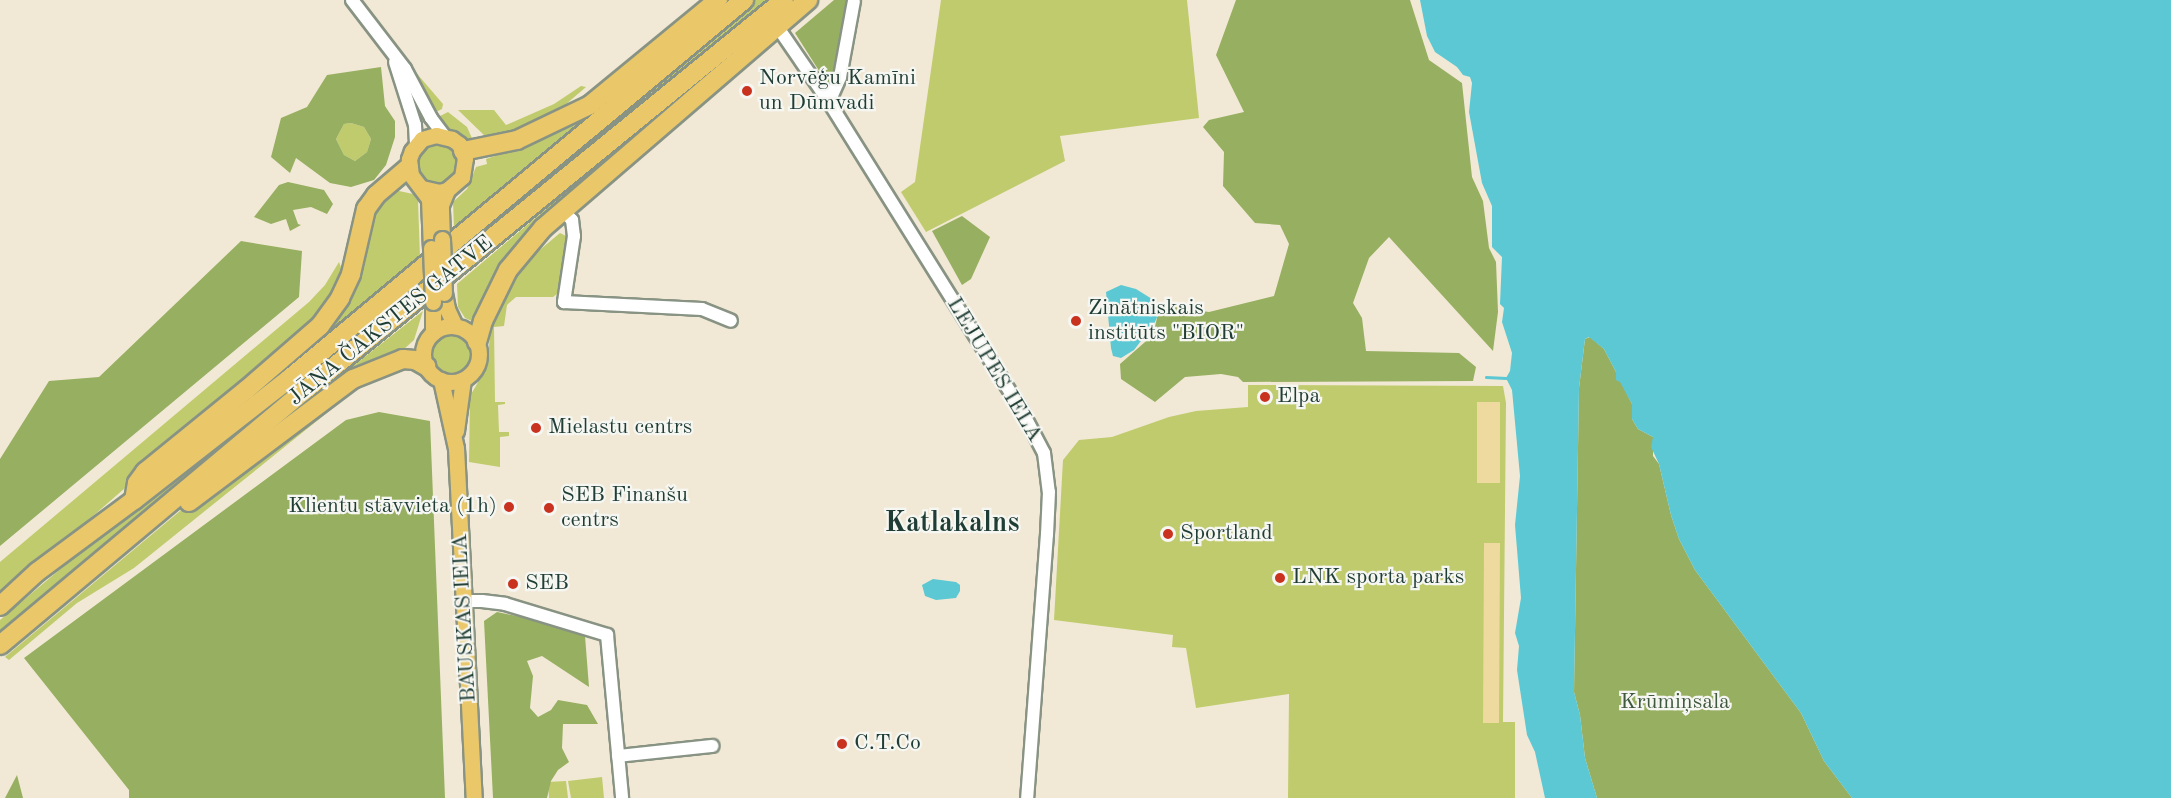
<!DOCTYPE html>
<meta charset="utf-8">
<style>
body{margin:0}
#map{position:relative;width:2171px;height:798px;overflow:hidden;background:#f1e9d5;font-family:"Old Standard TT",serif}
div>[style]{position:absolute}
.green>*{inset:0;background:#bfcb6d}
.round{border-radius:50%}
.forest>*{inset:0;background:#97af60}
.sand>*{inset:0;background:#eeda9e}
.water>*{inset:0;background:#5cc8d3}
.stream>*{height:3px;margin:-1.5px;padding:0 1.5px;transform-origin:1.5px;border-radius:1.5px;background:#5cc8d3}
.roads{filter:drop-shadow(2px 0 #889384) drop-shadow(-2px 0 #889384) drop-shadow(0 2px #889384) drop-shadow(0 -2px #889384)}
.minor>*{height:12px;margin:-6px;padding:0 6px;transform-origin:6px;border-radius:6px;background:#fff}
.major>*{height:15px;margin:-7.5px;padding:0 7.5px;transform-origin:7.5px;border-radius:7.5px;background:#eac769}
.major>.ring{margin:-7.5px;padding:0;box-sizing:content-box;background:none;border:15px solid #eac769;border-radius:50%}
.highway>*{height:18px;margin:-9px;padding:0 9px;transform-origin:9px;border-radius:9px;background:#eac769}
.bridges{filter:drop-shadow(2px 0 #889384) drop-shadow(-2px 0 #889384) drop-shadow(0 2px #889384) drop-shadow(0 -2px #889384)}
.major-bridge>*{height:15px;margin:-7.5px;padding:0 7.5px;transform-origin:7.5px;border-radius:7.5px;background:#eac769}
.dots>*{width:16px;height:16px;translate:-50% -50%;box-sizing:border-box;border:3px solid #f6f6f2;border-radius:50%}
span{translate:-50% -50%;white-space:nowrap;text-align:center;line-height:1.15;-webkit-text-stroke:4.5px #f6f6f2;paint-order:stroke}
.poi-label{font-size:22px;color:#1f3d34}
.left{translate:0 -50%;text-align:left}
.right{translate:-100% -50%;text-align:right}
.street-label{font-size:22px;color:#1f3d34}
.park-label{font-size:22px;color:#3f593f}
.district-label{font-size:28px;color:#1f3d34;font-weight:700}
</style>
<div id="map">
<div class="green">
<i style="clip-path:polygon(725px 0,734px 0,454px 229px,453px 202px,467px 189px,476px 167px,487px 164px,486px 159px,521px 147px)"></i>
<i style="clip-path:polygon(754px 0,771px 0,0 632px,0 620px,116px 522px)"></i>
<i style="clip-path:polygon(941px 0,1187px 0,1199px 118px,1060px 136px,1065px 161px,926px 232px,901px 192px,915px 182px)"></i>
<i style="clip-path:polygon(406px 61px,443px 104px,442px 109px,434px 113px)"></i>
<i style="clip-path:polygon(581px 86px,586px 87px,558px 111px,515px 132px,486px 137px,458px 110px,494px 110px,506px 125px,554px 104px)"></i>
<i style="clip-path:polygon(448px 112px,467px 127px,476px 147px,446px 130px,436px 118px)"></i>
<i style="clip-path:polygon(351px 123px,364px 127px,371px 139px,367px 152px,355px 161px,344px 155px,336px 139px,344px 124px)"></i>
<i class="round" style="left:417px;top:144px;width:40px;height:40px"></i>
<i style="clip-path:polygon(605px 159px,516px 245px,478px 314px,474px 313px,472px 321px,465px 318px,458px 307px,457px 284px)"></i>
<i style="clip-path:polygon(396px 187px,399px 191px,413px 194px,418px 201px,420px 257px,293px 361px,312px 341px,376px 208px)"></i>
<i style="clip-path:polygon(560px 233px,568px 237px,557px 294px,553px 297px,516px 297px,507px 305px,504px 326px,494px 327px,495px 402px,505px 402px,505px 404px,498px 405px,499px 432px,509px 432px,509px 436px,500px 437px,500px 467px,469px 462px,470px 396px,488px 365px,490px 330px,519px 272px,529px 259px)"></i>
<i style="clip-path:polygon(339px 262px,342px 270px,340px 282px,317px 320px,93px 516px,0 593px,0 562px,309px 302px,325px 285px)"></i>
<i style="clip-path:polygon(423px 311px,414px 340px,403px 350px,321px 395px,321px 391px)"></i>
<i class="round" style="left:430px;top:334px;width:42px;height:42px"></i>
<i style="clip-path:polygon(374px 375px,134px 568px,77px 603px,9px 660px,5px 657px,180px 511px)"></i>
<i style="clip-path:polygon(1248px 385px,1503px 386px,1506px 403px,1503px 722px,1515px 722px,1515px 798px,1288px 798px,1289px 694px,1196px 708px,1186px 648px,1172px 647px,1173px 635px,1054px 620px,1063px 460px,1079px 440px,1112px 437px,1169px 417px,1196px 411px,1248px 407px)"></i>
<i style="clip-path:polygon(602px 777px,604px 798px,571px 798px,568px 781px)"></i>
<i style="clip-path:polygon(566px 781px,568px 798px,549px 798px,548px 782px)"></i>
</div>
<div class="forest">
<i style="clip-path:polygon(834px 0,850px 0,838px 75px,830px 88px,795px 33px)"></i>
<i style="clip-path:polygon(1236px 0,1410px 0,1429px 60px,1462px 83px,1472px 177px,1483px 201px,1489px 248px,1496px 262px,1498px 312px,1493px 351px,1389px 237px,1369px 258px,1353px 303px,1362px 318px,1366px 351px,1459px 353px,1476px 367px,1473px 381px,1243px 382px,1238px 377px,1221px 374px,1185px 377px,1155px 402px,1121px 379px,1120px 364px,1153px 335px,1160px 305px,1209px 312px,1274px 296px,1289px 244px,1280px 225px,1255px 223px,1223px 186px,1224px 152px,1203px 127px,1209px 120px,1244px 112px,1216px 55px)"></i>
<i style="clip-path:polygon(evenodd,381px 67px,385px 106px,395px 121px,395px 137px,386px 165px,374px 180px,351px 187px,330px 183px,296px 158px,290px 173px,271px 157px,281px 118px,307px 107px,327px 75px,381px 67px,351px 123px,364px 127px,371px 139px,367px 152px,355px 161px,344px 155px,336px 139px,344px 124px,351px 123px)"></i>
<i style="clip-path:polygon(288px 182px,324px 190px,333px 204px,327px 214px,311px 207px,293px 210px,298px 224px,301px 225px,290px 231px,286px 219px,271px 224px,254px 217px,279px 185px)"></i>
<i style="clip-path:polygon(962px 216px,990px 237px,971px 279px,962px 285px,932px 231px)"></i>
<i style="clip-path:polygon(241px 241px,302px 251px,299px 297px,0 546px,0 459px,49px 381px,99px 377px)"></i>
<i style="clip-path:polygon(1590px 337px,1604px 349px,1616px 372px,1632px 404px,1632px 419px,1638px 429px,1653px 437px,1653px 456px,1659px 464px,1671px 515px,1679px 539px,1695px 570px,1801px 713px,1824px 761px,1852px 798px,1597px 798px,1585px 758px,1580px 715px,1574px 692px,1579px 388px,1585px 339px)"></i>
<i style="clip-path:polygon(379px 412px,430px 421px,445px 798px,129px 798px,129px 790px,24px 658px,346px 420px)"></i>
<i style="clip-path:polygon(497px 612px,555px 624px,585px 636px,589px 687px,542px 656px,527px 661px,533px 676px,530px 708px,538px 717px,551px 710px,558px 700px,587px 705px,598px 724px,563px 724px,562px 748px,569px 762px,558px 770px,551px 781px,547px 798px,493px 798px,484px 621px)"></i>
<i style="clip-path:polygon(17px 775px,23px 798px,5px 798px)"></i>
</div>
<div class="sand">
<i style="clip-path:polygon(1477px 402px,1500px 402px,1500px 483px,1477px 483px)"></i>
<i style="clip-path:polygon(1484px 543px,1500px 543px,1499px 723px,1483px 723px)"></i>
</div>
<div class="water">
<i style="clip-path:polygon(1420px 0,2171px 0,2171px 798px,1852px 798px,1824px 761px,1801px 713px,1695px 570px,1679px 539px,1671px 515px,1659px 464px,1651px 447px,1653px 437px,1638px 429px,1632px 419px,1632px 404px,1620px 382px,1616px 380px,1616px 372px,1604px 349px,1589px 337px,1585px 339px,1579px 388px,1574px 692px,1580px 715px,1585px 758px,1597px 798px,1545px 798px,1535px 752px,1527px 735px,1517px 670px,1519px 646px,1515px 633px,1521px 598px,1515px 525px,1520px 476px,1512px 390px,1506px 378px,1510px 371px,1512px 353px,1502px 322px,1504px 308px,1500px 304px,1502px 257px,1492px 247px,1492px 206px,1482px 183px,1469px 112px,1472px 83px,1470px 77px,1463px 75px,1457px 67px,1435px 52px,1427px 36px)"></i>
<i style="clip-path:polygon(1121px 285px,1136px 289px,1152px 299px,1159px 313px,1154px 324px,1134px 350px,1121px 358px,1113px 356px,1111px 348px,1106px 292px)"></i>
<i style="clip-path:polygon(933px 579px,956px 582px,960px 585px,960px 591px,956px 598px,936px 600px,925px 596px,922px 585px)"></i>
</div>
<div class="stream">
<i style="left:1486px;top:377px;width:20px;rotate:3deg"></i>
</div>
<div class="roads">
<div class="minor">
<i style="left:352px;top:0;width:87px;rotate:52.5deg"></i>
<i style="left:405px;top:69px;width:55px;rotate:62deg"></i>
<i style="left:431px;top:118px;width:21px;rotate:53deg"></i>
<i style="left:777px;top:26px;width:92px;rotate:55.6deg"></i>
<i style="left:829px;top:102px;width:367px;rotate:58deg"></i>
<i style="left:1023px;top:413px;width:45px;rotate:62.3deg"></i>
<i style="left:1044px;top:453px;width:39px;rotate:83deg"></i>
<i style="left:1049px;top:492px;width:42px;rotate:92.7deg"></i>
<i style="left:1047px;top:534px;width:265px;rotate:94.3deg"></i>
<i style="left:395px;top:62px;width:66px;rotate:72.4deg"></i>
<i style="left:415px;top:125px;width:19px;rotate:87deg"></i>
<i style="left:829px;top:102px;width:27px;rotate:-66deg"></i>
<i style="left:840px;top:77px;width:77px;rotate:-79.6deg"></i>
<i style="left:563px;top:211px;width:13px;rotate:45deg"></i>
<i style="left:572px;top:220px;width:16px;rotate:83deg"></i>
<i style="left:574px;top:236px;width:67px;rotate:98.6deg"></i>
<i style="left:564px;top:302px;width:138px;rotate:2.9deg"></i>
<i style="left:702px;top:309px;width:31px;rotate:22deg"></i>
<i style="left:464px;top:601px;width:18px"></i>
<i style="left:482px;top:601px;width:23px;rotate:7deg"></i>
<i style="left:505px;top:604px;width:107px;rotate:16.9deg"></i>
<i style="left:607px;top:635px;width:164px;rotate:84.7deg"></i>
<i style="left:618px;top:756px;width:95px;rotate:-6.1deg"></i>
</div>
<div class="major">
<i style="left:422px;top:188px;width:17px;rotate:13deg"></i>
<i style="left:439px;top:192px;width:8px;rotate:-14deg"></i>
<i style="left:447px;top:190px;width:20px;rotate:-41deg"></i>
<i style="left:462px;top:177px;width:19px;rotate:-81deg"></i>
<i style="left:465px;top:158px;width:15px;rotate:-113deg"></i>
<i style="left:459px;top:144px;width:9px;rotate:-144deg"></i>
<i style="left:452px;top:139px;width:16px;rotate:-166deg"></i>
<i style="left:436px;top:135px;width:15px;rotate:164deg"></i>
<i style="left:422px;top:139px;width:16px;rotate:130deg"></i>
<i style="left:412px;top:151px;width:9px;rotate:111deg"></i>
<i style="left:409px;top:159px;width:16px;rotate:83deg"></i>
<i style="left:411px;top:175px;width:30px;rotate:53deg"></i>
<i style="left:429px;top:199px;width:49px;rotate:87.7deg"></i>
<i style="left:442px;top:239px;width:34px;rotate:-92deg"></i>
<i style="left:441px;top:205px;width:16px;rotate:-68deg"></i>
<i style="left:444px;top:293px;width:16px;rotate:79deg"></i>
<i style="left:447px;top:309px;width:19px;rotate:65deg"></i>
<i class="ring" style="left:423px;top:326px;width:41px;height:41px"></i>
<i style="left:433px;top:333px;width:31px;rotate:-90deg"></i>
<i style="left:441px;top:380px;width:70px;rotate:77.6deg"></i>
<i style="left:456px;top:448px;width:350px;rotate:87.1deg"></i>
<i style="left:456px;top:431px;width:52px;rotate:-82.3deg"></i>
</div>
<div class="highway">
<i style="left:463px;top:151px;width:55px;rotate:-11.5deg"></i>
<i style="left:517px;top:140px;width:81px;rotate:-25.6deg"></i>
<i style="left:590px;top:105px;width:166px;rotate:-39.4deg"></i>
<i style="left:477px;top:342px;width:22px;rotate:-74deg"></i>
<i style="left:483px;top:321px;width:57px;rotate:-63.9deg"></i>
<i style="left:508px;top:270px;width:55px;rotate:-50.2deg"></i>
<i style="left:543px;top:228px;width:350px;rotate:-40.7deg"></i>
<i style="left:134px;top:500px;width:17px;rotate:-80deg"></i>
<i style="left:137px;top:483px;width:14px;rotate:-54deg"></i>
<i style="left:145px;top:472px;width:130px;rotate:-39.1deg"></i>
<i style="left:246px;top:390px;width:98px;rotate:-40.9deg"></i>
<i style="left:320px;top:326px;width:34px;rotate:-54deg"></i>
<i style="left:340px;top:298px;width:26px;rotate:-65deg"></i>
<i style="left:351px;top:274px;width:67px;rotate:-77deg"></i>
<i style="left:366px;top:209px;width:17px;rotate:-54deg"></i>
<i style="left:376px;top:195px;width:43px;rotate:-40.3deg"></i>
<i style="left:189px;top:502px;width:205px;rotate:-36.9deg"></i>
<i style="left:353px;top:379px;width:54px;rotate:-21.8deg"></i>
<i style="left:403px;top:359px;width:12px;rotate:5deg"></i>
<i style="left:415px;top:360px;width:13px;rotate:29deg"></i>
<i style="left:0;top:606px;width:50px;rotate:-42.6deg"></i>
<i style="left:37px;top:572px;width:121px;rotate:-36.6deg"></i>
<i style="left:134px;top:500px;width:198px;rotate:-38deg"></i>
<i style="left:290px;top:378px;width:591px;rotate:-39.78deg"></i>
<i style="left:0;top:645px;width:396px;rotate:-39.9deg"></i>
<i style="left:304px;top:391px;width:619px;rotate:-39.17deg"></i>
</div>
</div>
<div class="bridges">
<div class="major-bridge">
<i style="left:442px;top:239px;width:54px;rotate:87.9deg"></i>
<i style="left:431px;top:248px;width:54px;rotate:87.9deg"></i>
</div>
</div>
<div class="dots">
<i style="left:747px;top:91px;background:#c8321e"></i>
<i style="left:1076px;top:321px;background:#c8321e"></i>
<i style="left:1265px;top:397px;background:#c8321e"></i>
<i style="left:536px;top:428px;background:#c8321e"></i>
<i style="left:509px;top:507px;background:#c8321e"></i>
<i style="left:549px;top:508px;background:#c8321e"></i>
<i style="left:1168px;top:534px;background:#c8321e"></i>
<i style="left:1280px;top:578px;background:#c8321e"></i>
<i style="left:513px;top:584px;background:#c8321e"></i>
<i style="left:842px;top:744px;background:#c8321e"></i>
</div>
<div class="poi-label">
<span class="left" style="left:759px;top:91px">Norvēģu Kamīni<br>un Dūmvadi</span>
<span class="left" style="left:1088px;top:321px">Zinātniskais<br>institūts "BIOR"</span>
<span class="left" style="left:1277px;top:397px">Elpa</span>
<span class="left" style="left:548px;top:428px">Mielastu centrs</span>
<span class="left" style="left:561px;top:508px">SEB Finanšu<br>centrs</span>
<span class="right" style="left:497px;top:507px">Klientu stāvvieta (1h)</span>
<span class="left" style="left:1180px;top:534px">Sportland</span>
<span class="left" style="left:1292px;top:578px">LNK sporta parks</span>
<span class="left" style="left:525px;top:584px">SEB</span>
<span class="left" style="left:854px;top:744px">C.T.Co</span>
</div>
<div class="street-label">
<span style="left:391px;top:321px;rotate:-39deg">JĀŅA ČAKSTES GATVE</span>
<span style="left:994px;top:370px;rotate:59deg">LEJUPES IELA</span>
<span style="left:465px;top:618px;rotate:-93deg">BAUSKAS IELA</span>
</div>
<div class="park-label">
<span style="left:1675px;top:703px">Krūmiņsala</span>
</div>
<div class="district-label">
<span style="left:952px;top:524px">Katlakalns</span>
</div>
</div>
